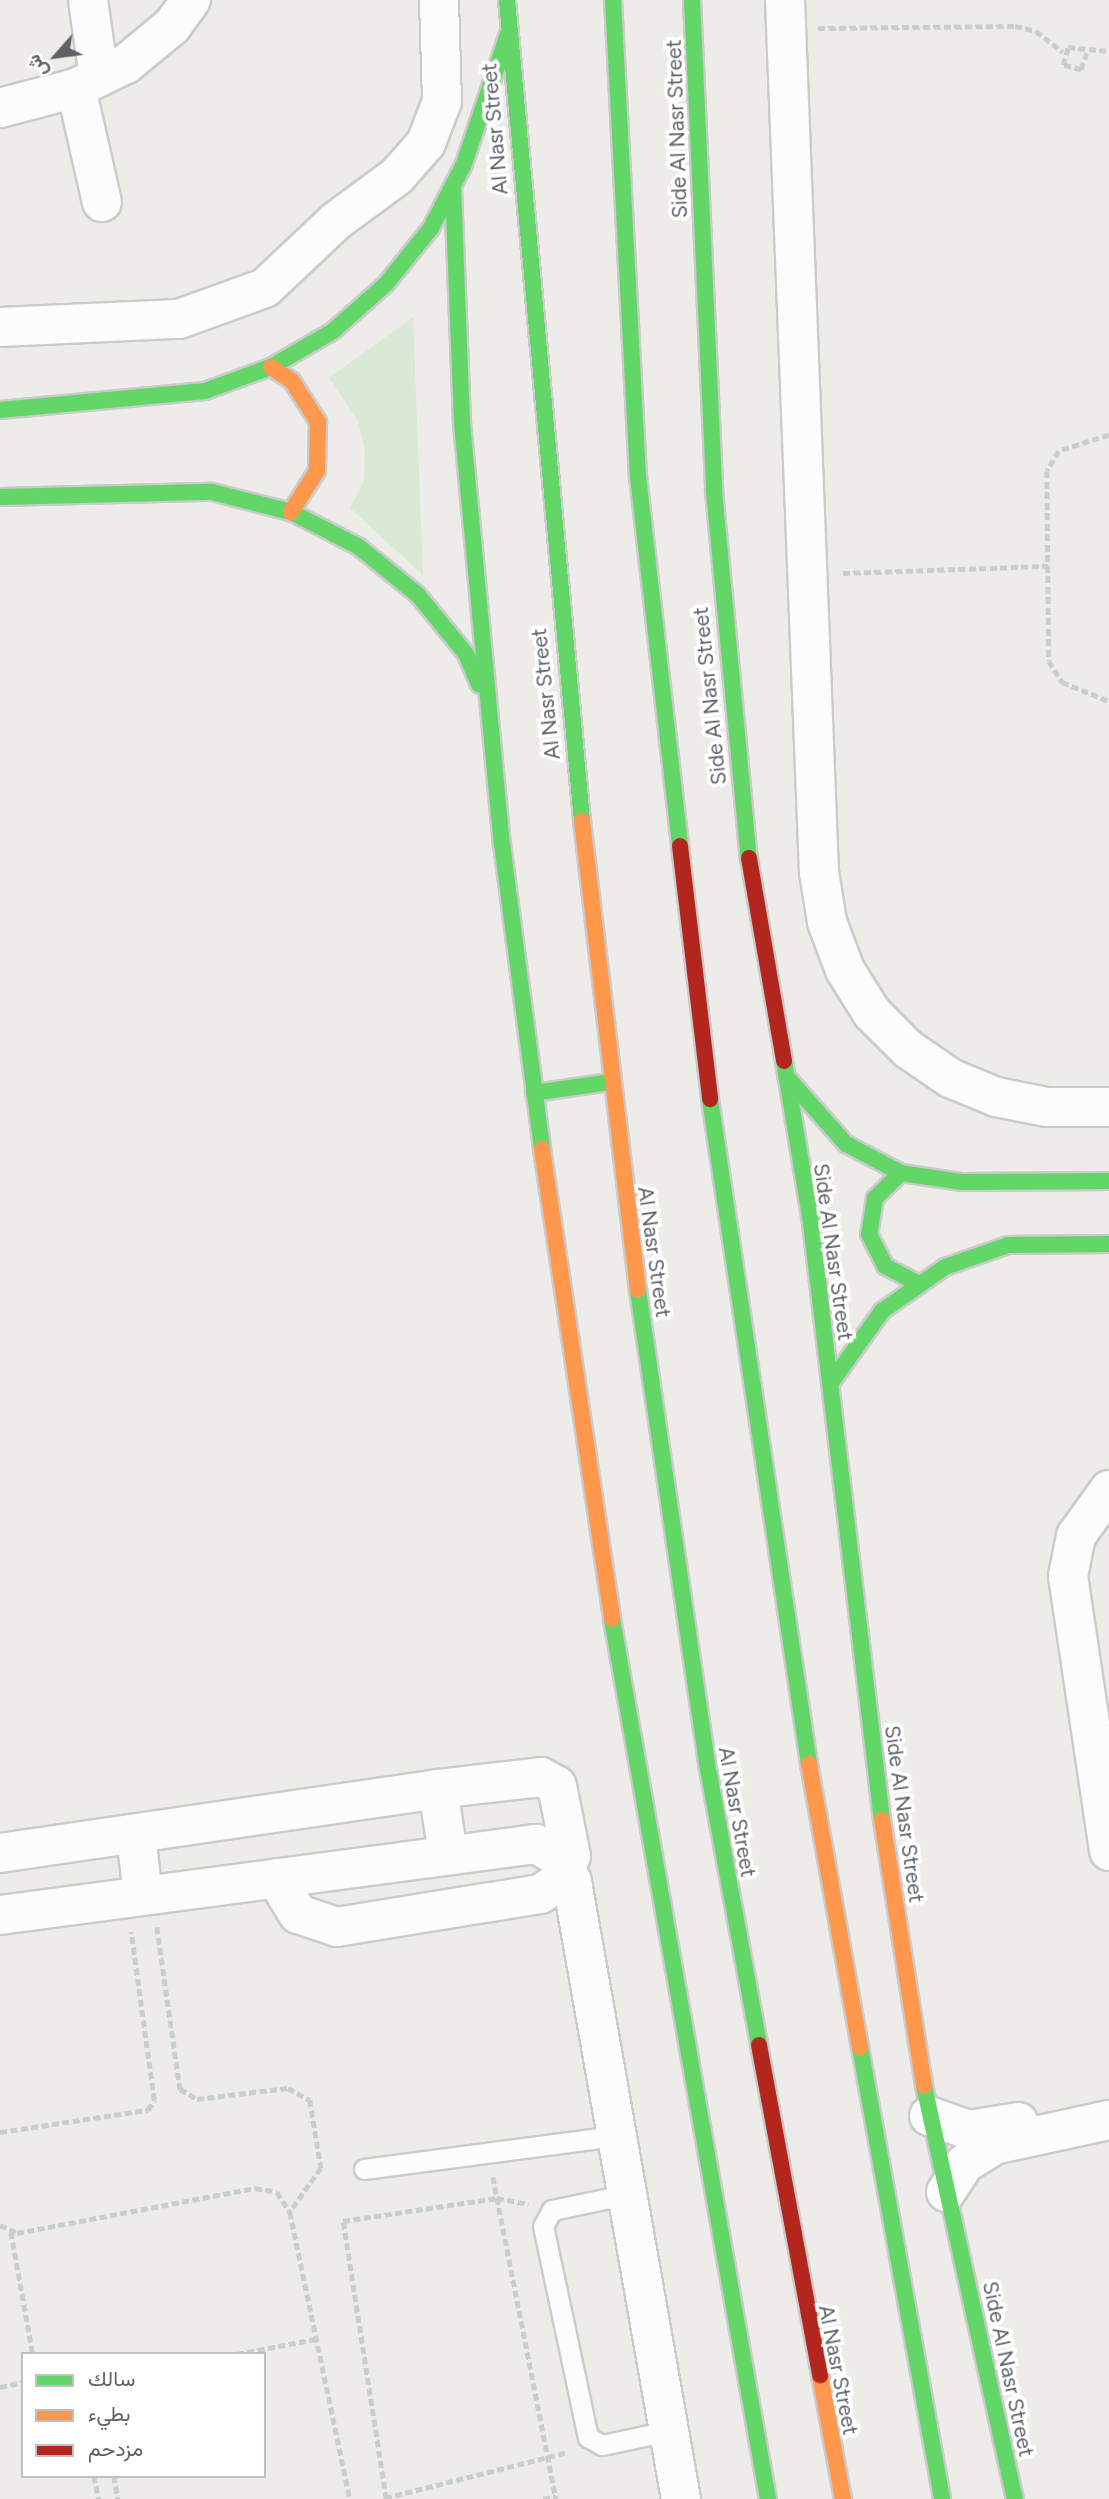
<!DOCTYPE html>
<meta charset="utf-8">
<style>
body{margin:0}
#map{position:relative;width:1109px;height:2499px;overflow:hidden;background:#eeece9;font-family:Figtree,Vazirmatn,sans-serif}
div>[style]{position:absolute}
.green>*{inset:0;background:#d9e9d5}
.path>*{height:4.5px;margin-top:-2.25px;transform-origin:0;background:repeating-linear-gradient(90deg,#cacecb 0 7px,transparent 0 10.5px)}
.roads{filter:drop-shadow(2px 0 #cacbcb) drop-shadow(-2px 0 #cacbcb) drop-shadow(0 2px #cacbcb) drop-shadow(0 -2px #cacbcb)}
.lane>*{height:19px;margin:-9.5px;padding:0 9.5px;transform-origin:9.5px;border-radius:9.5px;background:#fcfcfc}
.street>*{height:38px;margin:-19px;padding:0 19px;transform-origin:19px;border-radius:19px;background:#fcfcfc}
.fast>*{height:16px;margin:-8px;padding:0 8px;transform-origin:8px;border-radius:8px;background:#63d668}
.slow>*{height:16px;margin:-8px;padding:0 8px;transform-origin:8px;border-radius:8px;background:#ff974d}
.jam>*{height:16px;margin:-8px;padding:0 8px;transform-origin:8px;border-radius:8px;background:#b3261e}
span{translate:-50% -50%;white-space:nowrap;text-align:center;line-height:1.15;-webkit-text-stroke:7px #fff;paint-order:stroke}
.street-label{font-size:21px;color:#5e6266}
.legend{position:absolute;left:21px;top:2352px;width:245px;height:126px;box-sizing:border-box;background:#fff;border:2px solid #bfc0c2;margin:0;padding:9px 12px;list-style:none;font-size:21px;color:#5e6266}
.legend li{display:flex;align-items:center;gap:14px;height:35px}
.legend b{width:35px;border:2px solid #bfc0c2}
.north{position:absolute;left:21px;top:21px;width:70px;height:70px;-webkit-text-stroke:5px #fff;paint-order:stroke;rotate:242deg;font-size:19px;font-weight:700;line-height:28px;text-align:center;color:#5e6266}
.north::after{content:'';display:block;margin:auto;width:24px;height:32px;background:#5e6266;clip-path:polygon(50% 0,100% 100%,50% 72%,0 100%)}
</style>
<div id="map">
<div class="green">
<i style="clip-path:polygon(413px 317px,423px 575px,350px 508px,364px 481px,365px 451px,358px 421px,329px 378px)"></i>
</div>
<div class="path">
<i style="left:818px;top:28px;width:197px;rotate:-0.6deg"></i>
<i style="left:1015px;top:26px;width:22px;rotate:13deg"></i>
<i style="left:1036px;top:31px;width:34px;rotate:38deg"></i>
<i style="left:1087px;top:53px;width:18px;rotate:109deg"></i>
<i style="left:1081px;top:70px;width:19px;rotate:-164deg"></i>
<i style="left:1063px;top:65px;width:19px;rotate:-74deg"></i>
<i style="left:1068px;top:47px;width:41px;rotate:5.6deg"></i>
<i style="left:1109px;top:435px;width:52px;rotate:162.3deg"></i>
<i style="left:1059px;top:451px;width:23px;rotate:121deg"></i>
<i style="left:1047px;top:471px;width:190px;rotate:89.4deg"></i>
<i style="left:1049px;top:661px;width:25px;rotate:58deg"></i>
<i style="left:1062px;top:682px;width:51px;rotate:22deg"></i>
<i style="left:843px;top:573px;width:205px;rotate:-2deg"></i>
<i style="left:157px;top:1927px;width:164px;rotate:81.9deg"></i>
<i style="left:180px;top:2089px;width:20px;rotate:30deg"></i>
<i style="left:197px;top:2099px;width:92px;rotate:-6.9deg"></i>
<i style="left:288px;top:2088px;width:25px;rotate:29deg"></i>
<i style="left:310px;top:2100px;width:69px;rotate:80.8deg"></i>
<i style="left:321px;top:2168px;width:54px;rotate:125.2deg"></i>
<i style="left:0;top:2132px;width:150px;rotate:-8.5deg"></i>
<i style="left:148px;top:2110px;width:12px;rotate:-59deg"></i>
<i style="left:154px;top:2100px;width:170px;rotate:-97.8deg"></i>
<i style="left:493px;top:2177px;width:328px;rotate:78.9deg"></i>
<i style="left:0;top:2225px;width:19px;rotate:25deg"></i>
<i style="left:17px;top:2233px;width:242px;rotate:-10.7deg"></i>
<i style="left:255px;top:2188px;width:22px;rotate:10deg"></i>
<i style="left:277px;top:2192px;width:24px;rotate:57deg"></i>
<i style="left:290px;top:2212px;width:293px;rotate:78.2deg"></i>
<i style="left:11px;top:2232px;width:124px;rotate:79.8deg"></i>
<i style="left:237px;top:2354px;width:80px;rotate:-10.8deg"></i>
<i style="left:0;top:2387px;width:24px;rotate:-12deg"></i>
<i style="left:94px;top:2476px;width:24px;rotate:78deg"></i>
<i style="left:114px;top:2476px;width:23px;rotate:80deg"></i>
<i style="left:385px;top:2498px;width:189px;rotate:-14.1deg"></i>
<i style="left:386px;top:2499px;width:281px;rotate:-98.8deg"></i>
<i style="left:343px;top:2221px;width:156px;rotate:-8.5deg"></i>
<i style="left:497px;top:2198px;width:32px;rotate:11deg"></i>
<i style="left:543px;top:2499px;width:13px;rotate:-13deg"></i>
</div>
<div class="roads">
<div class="lane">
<i style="left:364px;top:2169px;width:251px;rotate:-7.5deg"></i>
<i style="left:624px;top:2195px;width:74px;rotate:168.2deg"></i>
<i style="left:552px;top:2210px;width:18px;rotate:119deg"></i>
<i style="left:543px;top:2226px;width:216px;rotate:78deg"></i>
<i style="left:588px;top:2437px;width:16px;rotate:30deg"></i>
<i style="left:602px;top:2445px;width:67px;rotate:-12deg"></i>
</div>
<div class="street">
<i style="left:88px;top:0;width:78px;rotate:81.9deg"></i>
<i style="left:785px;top:0;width:873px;rotate:87.77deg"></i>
<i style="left:819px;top:872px;width:51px;rotate:80.9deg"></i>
<i style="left:827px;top:922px;width:51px;rotate:69.4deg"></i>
<i style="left:845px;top:970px;width:51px;rotate:57.9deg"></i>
<i style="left:872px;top:1013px;width:51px;rotate:45deg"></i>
<i style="left:908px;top:1049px;width:51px;rotate:34.6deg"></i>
<i style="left:950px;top:1078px;width:50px;rotate:22.4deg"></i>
<i style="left:996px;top:1097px;width:51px;rotate:11.3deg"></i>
<i style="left:1046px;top:1107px;width:63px"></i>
<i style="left:76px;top:88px;width:117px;rotate:77.2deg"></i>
<i style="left:0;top:108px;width:79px;rotate:-14.7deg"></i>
<i style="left:76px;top:88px;width:55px;rotate:-25.6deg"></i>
<i style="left:126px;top:64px;width:60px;rotate:-39.6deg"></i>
<i style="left:172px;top:26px;width:32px;rotate:-54deg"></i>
<i style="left:0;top:327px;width:179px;rotate:-2.6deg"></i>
<i style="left:179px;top:319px;width:91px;rotate:-19.8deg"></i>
<i style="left:265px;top:288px;width:98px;rotate:-43.3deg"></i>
<i style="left:336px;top:221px;width:76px;rotate:-36.4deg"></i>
<i style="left:397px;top:176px;width:44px;rotate:-48.7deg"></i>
<i style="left:426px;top:143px;width:45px;rotate:-69.1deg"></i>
<i style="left:442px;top:101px;width:101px;rotate:-91.7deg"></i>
<i style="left:1109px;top:1490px;width:57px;rotate:125.7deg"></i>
<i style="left:1076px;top:1536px;width:41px;rotate:101.3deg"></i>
<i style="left:1068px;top:1576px;width:278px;rotate:81.5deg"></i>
<i style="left:438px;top:1789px;width:66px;rotate:81.3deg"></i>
<i style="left:136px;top:1834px;width:62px;rotate:83.6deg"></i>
<i style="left:0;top:1853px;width:443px;rotate:-8.3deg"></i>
<i style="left:438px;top:1789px;width:104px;rotate:-6.6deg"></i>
<i style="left:541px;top:1777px;width:18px;rotate:29deg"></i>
<i style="left:557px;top:1786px;width:71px;rotate:78.7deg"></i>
<i style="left:571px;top:1856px;width:26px;rotate:113deg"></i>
<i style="left:561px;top:1880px;width:25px;rotate:146deg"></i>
<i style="left:540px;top:1894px;width:206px;rotate:170.8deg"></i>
<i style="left:337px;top:1927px;width:41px;rotate:-161.6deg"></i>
<i style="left:298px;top:1914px;width:42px;rotate:-121.4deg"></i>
<i style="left:0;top:1915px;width:541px;rotate:-7.55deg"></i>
<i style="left:536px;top:1844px;width:28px;rotate:30deg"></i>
<i style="left:560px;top:1858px;width:27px;rotate:63deg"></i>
<i style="left:572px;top:1882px;width:627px;rotate:79.98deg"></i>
<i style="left:929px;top:2116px;width:42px;rotate:19.3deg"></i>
<i style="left:969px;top:2130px;width:50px;rotate:-9.3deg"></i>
<i style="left:946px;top:2192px;width:33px;rotate:-57deg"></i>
<i style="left:964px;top:2164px;width:36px;rotate:-32deg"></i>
<i style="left:994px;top:2145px;width:118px;rotate:-12.3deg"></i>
</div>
<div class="fast">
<i style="left:507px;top:0;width:824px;rotate:84.78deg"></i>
<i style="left:613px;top:0;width:477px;rotate:87deg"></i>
<i style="left:638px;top:476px;width:372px;rotate:83.5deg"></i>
<i style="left:692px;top:0;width:491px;rotate:87.4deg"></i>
<i style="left:714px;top:491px;width:369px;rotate:84.6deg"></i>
<i style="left:453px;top:188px;width:235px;rotate:87.8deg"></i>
<i style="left:462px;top:423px;width:423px;rotate:84.6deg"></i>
<i style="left:502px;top:844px;width:308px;rotate:82.5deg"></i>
<i style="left:0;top:410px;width:206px;rotate:-5.3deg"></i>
<i style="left:205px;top:391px;width:70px;rotate:-20deg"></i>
<i style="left:271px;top:367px;width:72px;rotate:-30.1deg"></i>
<i style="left:333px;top:331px;width:71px;rotate:-41.6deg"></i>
<i style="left:386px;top:284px;width:72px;rotate:-51.2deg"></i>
<i style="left:431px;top:228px;width:72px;rotate:-62.7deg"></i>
<i style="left:464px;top:164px;width:137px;rotate:-71.3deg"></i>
<i style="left:0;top:497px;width:212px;rotate:-1.4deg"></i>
<i style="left:212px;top:492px;width:81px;rotate:14.2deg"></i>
<i style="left:291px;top:512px;width:76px;rotate:27.2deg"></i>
<i style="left:359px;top:547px;width:76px;rotate:39.1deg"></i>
<i style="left:418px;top:595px;width:76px;rotate:50.9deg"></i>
<i style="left:466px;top:654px;width:33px;rotate:67deg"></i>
<i style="left:784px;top:1061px;width:164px;rotate:80.5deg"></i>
<i style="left:811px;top:1223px;width:601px;rotate:83.22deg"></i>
<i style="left:786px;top:1076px;width:91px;rotate:48.6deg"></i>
<i style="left:846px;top:1144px;width:62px;rotate:27.8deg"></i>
<i style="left:901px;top:1173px;width:62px;rotate:8.4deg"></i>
<i style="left:962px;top:1182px;width:147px;rotate:-0.4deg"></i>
<i style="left:534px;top:1093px;width:77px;rotate:-8.2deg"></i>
<i style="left:710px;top:1099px;width:672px;rotate:81.53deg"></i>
<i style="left:901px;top:1173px;width:36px;rotate:136deg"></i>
<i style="left:875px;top:1198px;width:36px;rotate:99deg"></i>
<i style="left:869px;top:1234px;width:36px;rotate:63deg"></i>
<i style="left:885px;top:1266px;width:36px;rotate:28deg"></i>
<i style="left:638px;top:1290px;width:489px;rotate:81.7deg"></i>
<i style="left:709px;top:1774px;width:276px;rotate:79.5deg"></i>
<i style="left:830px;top:1384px;width:90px;rotate:-54.5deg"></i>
<i style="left:882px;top:1311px;width:77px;rotate:-34.9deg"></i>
<i style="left:945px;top:1267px;width:67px;rotate:-19.2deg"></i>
<i style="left:1008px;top:1245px;width:101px;rotate:-0.6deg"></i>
<i style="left:612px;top:1619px;width:894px;rotate:79.95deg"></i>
<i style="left:860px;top:2047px;width:459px;rotate:79.7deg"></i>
<i style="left:924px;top:2086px;width:423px;rotate:77.6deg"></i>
</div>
<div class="slow">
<i style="left:271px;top:367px;width:25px;rotate:34deg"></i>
<i style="left:292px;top:381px;width:49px;rotate:57.6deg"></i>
<i style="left:318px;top:422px;width:49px;rotate:91.2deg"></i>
<i style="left:317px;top:471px;width:49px;rotate:122.4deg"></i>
<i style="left:582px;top:821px;width:472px;rotate:83.2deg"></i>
<i style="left:542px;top:1149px;width:475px;rotate:81.5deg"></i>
<i style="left:809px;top:1764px;width:288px;rotate:79.8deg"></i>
<i style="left:882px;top:1820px;width:269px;rotate:81deg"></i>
<i style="left:820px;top:2375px;width:126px;rotate:79.5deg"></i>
</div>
<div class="jam">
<i style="left:680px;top:846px;width:255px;rotate:83.2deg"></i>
<i style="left:749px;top:858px;width:206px;rotate:80.2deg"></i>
<i style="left:759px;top:2045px;width:336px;rotate:79.5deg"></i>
</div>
</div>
<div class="street-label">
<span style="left:495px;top:129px;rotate:-95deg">Al Nasr Street</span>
<span style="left:677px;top:129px;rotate:-92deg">Side Al Nasr Street</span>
<span style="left:546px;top:694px;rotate:-96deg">Al Nasr Street</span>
<span style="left:710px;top:696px;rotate:-96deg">Side Al Nasr Street</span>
<span style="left:654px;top:1252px;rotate:82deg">Al Nasr Street</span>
<span style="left:833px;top:1252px;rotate:82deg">Side Al Nasr Street</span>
<span style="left:737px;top:1812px;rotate:80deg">Al Nasr Street</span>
<span style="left:904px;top:1814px;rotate:82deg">Side Al Nasr Street</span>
<span style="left:1008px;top:2369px;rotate:78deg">Side Al Nasr Street</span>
<span style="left:838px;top:2370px;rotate:79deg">Al Nasr Street</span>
</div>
<ul class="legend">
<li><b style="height:9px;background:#63d668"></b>سالك</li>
<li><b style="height:9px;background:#ff974d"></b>بطيء</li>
<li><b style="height:9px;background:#b3261e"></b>مزدحم</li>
</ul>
<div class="north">ش</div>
</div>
